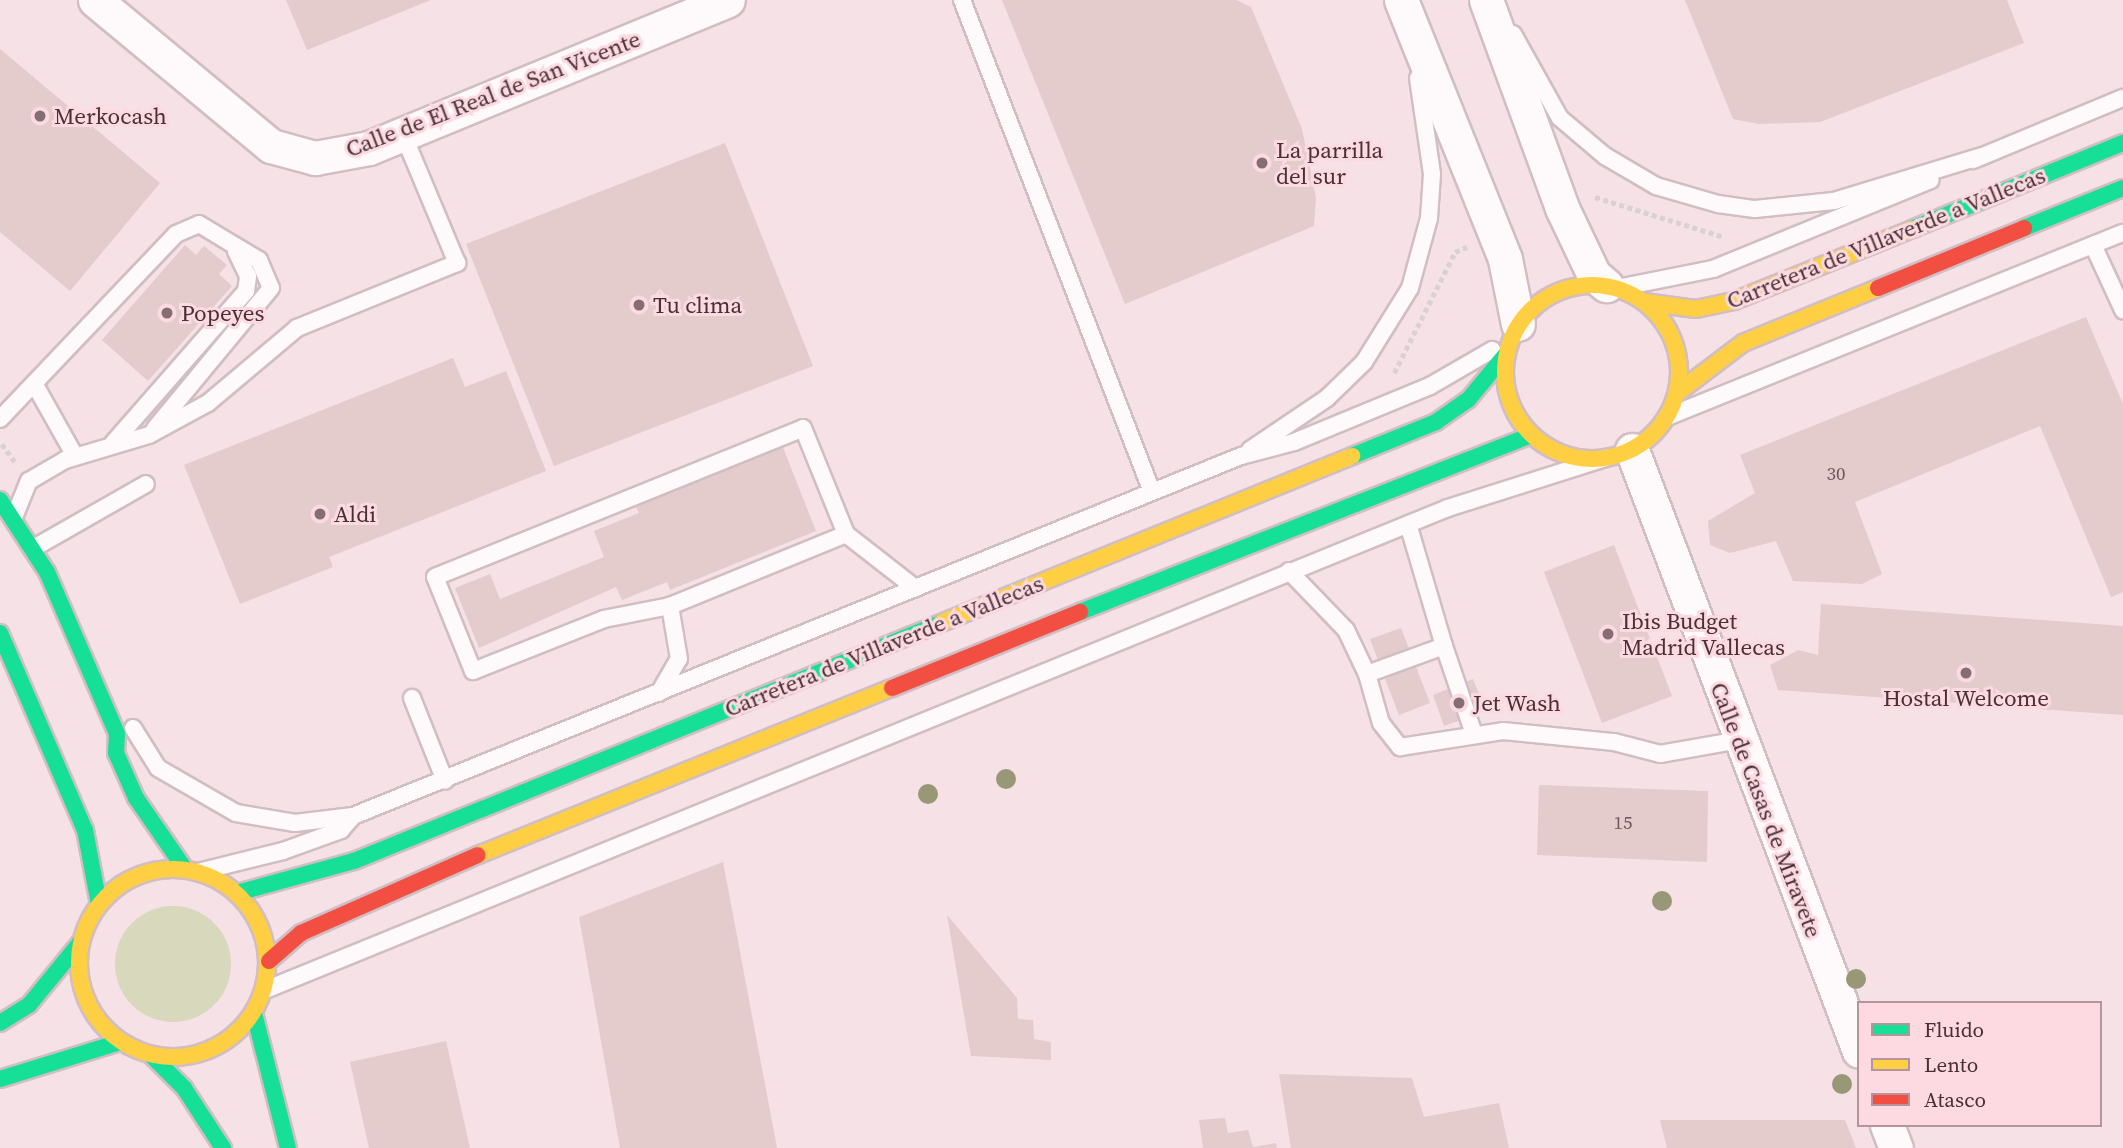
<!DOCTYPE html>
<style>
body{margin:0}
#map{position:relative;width:2123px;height:1148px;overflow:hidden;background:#f5e1e6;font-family:"Source Serif 4",serif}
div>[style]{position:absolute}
.green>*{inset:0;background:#d8d8bc}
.round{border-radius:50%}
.building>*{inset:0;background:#e4cbcc}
.path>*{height:4.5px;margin-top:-2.25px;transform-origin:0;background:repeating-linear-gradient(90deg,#d8d2d3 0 5px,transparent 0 8.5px)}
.roads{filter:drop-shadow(2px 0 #d1bec3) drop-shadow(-2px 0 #d1bec3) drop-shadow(0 2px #d1bec3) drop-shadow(0 -2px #d1bec3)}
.lane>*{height:16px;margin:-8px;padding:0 8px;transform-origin:8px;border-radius:8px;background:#fefafb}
.street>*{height:33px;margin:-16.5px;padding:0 16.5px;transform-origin:16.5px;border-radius:16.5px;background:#fefafb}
.fast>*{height:16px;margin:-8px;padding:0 8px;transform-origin:8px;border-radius:8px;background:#16e098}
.slow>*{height:16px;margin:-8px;padding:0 8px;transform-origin:8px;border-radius:8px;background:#ffcf43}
.slow>.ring{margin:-8px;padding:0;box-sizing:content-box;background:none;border:16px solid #ffcf43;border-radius:50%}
.jam>*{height:16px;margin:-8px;padding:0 8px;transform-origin:8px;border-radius:8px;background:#f24e42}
.trees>*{width:20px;height:20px;margin:-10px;border-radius:50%;background:#989776}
.dots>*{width:19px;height:19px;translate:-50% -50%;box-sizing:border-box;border:4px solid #fdd9e2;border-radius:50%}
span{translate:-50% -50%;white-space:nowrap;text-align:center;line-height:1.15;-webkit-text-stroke:6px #fdd9e2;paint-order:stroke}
.number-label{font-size:19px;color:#6f585c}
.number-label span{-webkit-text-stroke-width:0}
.street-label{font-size:23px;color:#473036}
.poi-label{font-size:23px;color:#473036}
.left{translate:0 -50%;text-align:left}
.legend{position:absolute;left:1857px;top:1001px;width:245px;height:126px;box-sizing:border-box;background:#fdd9e2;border:2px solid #b4959d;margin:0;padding:9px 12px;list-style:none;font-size:21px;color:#473036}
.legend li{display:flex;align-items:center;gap:14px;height:35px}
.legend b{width:35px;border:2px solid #b4959d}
</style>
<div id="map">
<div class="green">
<i class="round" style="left:115px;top:906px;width:116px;height:116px"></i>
</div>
<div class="building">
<i style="clip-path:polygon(286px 0,431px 0,307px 50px)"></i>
<i style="clip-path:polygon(1002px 0,1236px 0,1251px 7px,1302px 129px,1316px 198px,1314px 226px,1125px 304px)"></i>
<i style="clip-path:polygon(1685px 0,2007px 0,2024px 43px,1820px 122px,1759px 124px,1733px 119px)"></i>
<i style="clip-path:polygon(0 49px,160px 183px,70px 291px,0 232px)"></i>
<i style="clip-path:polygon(725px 143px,813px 366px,554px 466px,466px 244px)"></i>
<i style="clip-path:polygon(185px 245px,196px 255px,204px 246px,227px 265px,219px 274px,232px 286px,148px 381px,102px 340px)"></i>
<i style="clip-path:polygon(2086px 317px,2123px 404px,2123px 592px,2111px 597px,2040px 426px,1855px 502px,1882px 574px,1862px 584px,1793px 581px,1776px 541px,1730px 553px,1710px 545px,1708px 521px,1755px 493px,1740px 455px)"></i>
<i style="clip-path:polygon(453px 358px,465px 387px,506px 371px,546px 471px,329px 557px,333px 567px,240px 604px,184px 465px)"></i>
<i style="clip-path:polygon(782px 445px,816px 531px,670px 590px,667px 582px,622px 600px,616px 587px,479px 648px,455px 588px,490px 574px,500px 599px,604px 557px,594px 531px,639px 513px,635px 505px)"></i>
<i style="clip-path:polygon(1614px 545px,1672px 696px,1602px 723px,1544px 572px)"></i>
<i style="clip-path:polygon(1821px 604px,2123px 626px,2123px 715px,1778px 690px,1770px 665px,1798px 650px,1818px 655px)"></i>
<i style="clip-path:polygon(1401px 628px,1430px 703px,1399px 715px,1370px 639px)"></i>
<i style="clip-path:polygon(1473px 679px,1486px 711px,1444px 726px,1433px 695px)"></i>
<i style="clip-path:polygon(1539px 785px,1708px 791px,1707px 862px,1537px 855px)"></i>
<i style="clip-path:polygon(723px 862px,777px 1148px,620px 1148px,579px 917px)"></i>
<i style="clip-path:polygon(947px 915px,1017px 998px,1018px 1019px,1033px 1020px,1034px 1039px,1051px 1042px,1051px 1060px,971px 1056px)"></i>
<i style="clip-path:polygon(446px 1041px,470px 1148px,369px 1148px,350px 1062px)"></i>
<i style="clip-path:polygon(1279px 1074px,1412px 1078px,1424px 1117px,1499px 1103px,1509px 1148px,1291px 1148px)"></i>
<i style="clip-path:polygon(1225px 1118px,1228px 1133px,1248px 1130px,1253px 1147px,1276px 1143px,1277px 1148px,1203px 1148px,1199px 1120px)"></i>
<i style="clip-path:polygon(1660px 1120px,1845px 1120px,1856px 1148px,1667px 1148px)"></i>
</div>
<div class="path">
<i style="left:1595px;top:197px;width:135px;rotate:17.2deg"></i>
<i style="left:1394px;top:373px;width:136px;rotate:-63.2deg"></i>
<i style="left:1455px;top:252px;width:13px;rotate:-23deg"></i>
<i style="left:2px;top:444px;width:22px;rotate:54deg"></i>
</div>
<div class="roads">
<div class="lane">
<i style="left:962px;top:0;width:527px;rotate:68.88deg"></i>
<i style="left:1513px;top:34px;width:96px;rotate:60.8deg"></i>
<i style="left:1560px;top:118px;width:59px;rotate:40.2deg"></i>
<i style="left:1605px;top:156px;width:59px;rotate:30.5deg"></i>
<i style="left:1656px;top:186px;width:65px;rotate:16.2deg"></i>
<i style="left:1718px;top:204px;width:37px;rotate:8deg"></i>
<i style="left:1755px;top:209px;width:79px;rotate:-5.8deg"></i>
<i style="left:1834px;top:201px;width:155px;rotate:-16.9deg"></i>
<i style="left:1973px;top:160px;width:162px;rotate:-22.5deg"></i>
<i style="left:2093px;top:245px;width:72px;rotate:65.2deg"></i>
<i style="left:1617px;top:288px;width:98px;rotate:-11.2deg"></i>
<i style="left:1713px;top:269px;width:235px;rotate:-22.2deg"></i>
<i style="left:35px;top:385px;width:81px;rotate:60.6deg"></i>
<i style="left:1667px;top:417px;width:492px;rotate:-22deg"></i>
<i style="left:0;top:419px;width:255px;rotate:-46.4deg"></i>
<i style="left:176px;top:234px;width:25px;rotate:-23deg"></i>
<i style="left:199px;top:224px;width:70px;rotate:31deg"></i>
<i style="left:259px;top:260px;width:30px;rotate:67deg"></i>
<i style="left:271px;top:288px;width:182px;rotate:129.6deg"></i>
<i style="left:113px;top:443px;width:202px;rotate:-48.8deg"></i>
<i style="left:246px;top:291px;width:15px;rotate:-82deg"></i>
<i style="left:248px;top:276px;width:28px;rotate:-116deg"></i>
<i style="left:1250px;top:450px;width:93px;rotate:-34deg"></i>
<i style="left:1327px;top:398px;width:52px;rotate:-44.2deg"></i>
<i style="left:1364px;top:362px;width:87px;rotate:-58.1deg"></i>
<i style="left:1410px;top:288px;width:73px;rotate:-74.8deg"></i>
<i style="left:1429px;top:218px;width:44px;rotate:-86.1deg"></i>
<i style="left:1432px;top:174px;width:97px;rotate:-98.3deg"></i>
<i style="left:15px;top:515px;width:37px;rotate:-68deg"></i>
<i style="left:29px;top:481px;width:42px;rotate:-30.3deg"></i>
<i style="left:65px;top:460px;width:88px;rotate:-16.6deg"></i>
<i style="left:149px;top:435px;width:67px;rotate:-28.5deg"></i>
<i style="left:208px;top:403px;width:116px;rotate:-40.1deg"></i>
<i style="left:297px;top:328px;width:173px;rotate:-22.1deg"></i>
<i style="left:457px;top:263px;width:140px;rotate:-112.7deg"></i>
<i style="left:32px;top:549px;width:131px;rotate:-29.7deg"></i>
<i style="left:1289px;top:571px;width:82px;rotate:46deg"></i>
<i style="left:1346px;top:630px;width:49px;rotate:64.5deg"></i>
<i style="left:1367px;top:674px;width:82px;rotate:-20deg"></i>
<i style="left:1444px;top:646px;width:127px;rotate:-106.4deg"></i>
<i style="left:670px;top:606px;width:190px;rotate:-22.2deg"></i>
<i style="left:1444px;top:646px;width:93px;rotate:71.2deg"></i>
<i style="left:1367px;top:674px;width:51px;rotate:74.1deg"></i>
<i style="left:1381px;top:723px;width:31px;rotate:52deg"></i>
<i style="left:1400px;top:747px;width:104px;rotate:-8.8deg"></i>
<i style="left:1503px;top:731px;width:112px;rotate:5.7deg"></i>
<i style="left:1614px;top:742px;width:48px;rotate:14.6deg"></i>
<i style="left:1660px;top:754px;width:80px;rotate:-10deg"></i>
<i style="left:659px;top:693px;width:39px;rotate:-60deg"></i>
<i style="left:679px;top:659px;width:54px;rotate:-99.6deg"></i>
<i style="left:670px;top:606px;width:67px;rotate:168.9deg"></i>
<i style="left:604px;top:619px;width:141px;rotate:158.3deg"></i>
<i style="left:473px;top:671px;width:101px;rotate:-112deg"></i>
<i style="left:435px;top:577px;width:397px;rotate:-22deg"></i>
<i style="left:803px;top:428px;width:114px;rotate:67.9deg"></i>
<i style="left:846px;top:534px;width:88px;rotate:38deg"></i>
<i style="left:412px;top:698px;width:89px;rotate:68.3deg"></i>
<i style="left:133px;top:728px;width:47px;rotate:58deg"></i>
<i style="left:158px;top:768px;width:90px;rotate:30deg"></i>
<i style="left:236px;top:813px;width:60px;rotate:9.6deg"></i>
<i style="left:295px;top:823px;width:58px;rotate:-6.9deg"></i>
<i style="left:353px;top:816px;width:958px;rotate:-22.07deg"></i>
<i style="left:1241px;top:456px;width:55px;rotate:-14.8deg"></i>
<i style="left:1294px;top:442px;width:147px;rotate:-22.4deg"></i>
<i style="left:1430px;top:386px;width:72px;rotate:-30.1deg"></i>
<i style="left:198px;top:872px;width:88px;rotate:-13.9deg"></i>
<i style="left:283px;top:851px;width:62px;rotate:-19.9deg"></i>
<i style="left:341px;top:830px;width:18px;rotate:-49deg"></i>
<i style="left:265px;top:990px;width:1277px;rotate:-22.17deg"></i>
<i style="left:1448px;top:508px;width:166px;rotate:-17.6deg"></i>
</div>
<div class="street">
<i style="left:95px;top:0;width:229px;rotate:39.7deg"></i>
<i style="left:271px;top:146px;width:46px;rotate:15.3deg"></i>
<i style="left:315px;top:158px;width:55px;rotate:-10.5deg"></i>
<i style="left:369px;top:148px;width:388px;rotate:-22.4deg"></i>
<i style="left:1401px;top:0;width:279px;rotate:68.1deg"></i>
<i style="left:1505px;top:259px;width:66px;rotate:78.7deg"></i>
<i style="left:1486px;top:0;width:221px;rotate:69.9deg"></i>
<i style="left:1562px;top:208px;width:74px;rotate:64.5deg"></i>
<i style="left:1594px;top:275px;width:16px;rotate:40deg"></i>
<i style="left:1632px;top:450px;width:642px;rotate:69.31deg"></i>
<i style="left:1887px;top:1125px;width:25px;rotate:69deg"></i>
</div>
<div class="fast">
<i style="left:2024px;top:228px;width:107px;rotate:-22deg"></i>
<i style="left:1912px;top:229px;width:228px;rotate:-22.2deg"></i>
<i style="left:1352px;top:456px;width:91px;rotate:-22deg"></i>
<i style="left:1436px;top:422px;width:39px;rotate:-35deg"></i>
<i style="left:1468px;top:400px;width:60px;rotate:-50.4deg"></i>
<i style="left:0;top:500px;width:86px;rotate:56.9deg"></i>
<i style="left:47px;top:572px;width:176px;rotate:66.6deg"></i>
<i style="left:117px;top:734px;width:19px;rotate:93deg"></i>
<i style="left:116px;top:753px;width:49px;rotate:66deg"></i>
<i style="left:136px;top:798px;width:86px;rotate:55.4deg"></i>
<i style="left:1080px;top:612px;width:484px;rotate:-21.4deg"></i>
<i style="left:0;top:633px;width:215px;rotate:66.7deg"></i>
<i style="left:85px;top:830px;width:75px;rotate:79.3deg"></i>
<i style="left:237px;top:893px;width:121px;rotate:-15.3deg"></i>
<i style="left:354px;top:861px;width:633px;rotate:-22.07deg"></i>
<i style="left:254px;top:1013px;width:139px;rotate:75.9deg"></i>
<i style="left:0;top:1023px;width:34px;rotate:-32deg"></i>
<i style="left:29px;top:1005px;width:80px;rotate:-50.6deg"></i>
<i style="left:151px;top:1055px;width:47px;rotate:45deg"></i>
<i style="left:184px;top:1088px;width:72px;rotate:57deg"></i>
<i style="left:0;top:1079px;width:126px;rotate:-17.1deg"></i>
</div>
<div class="slow">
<i class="ring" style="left:1505px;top:285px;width:158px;height:158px"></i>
<i style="left:1644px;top:302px;width:52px;rotate:7.7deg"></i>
<i style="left:1696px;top:309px;width:39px;rotate:-12deg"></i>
<i style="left:1734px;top:301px;width:192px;rotate:-22deg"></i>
<i style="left:1677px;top:393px;width:83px;rotate:-37.1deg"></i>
<i style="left:1743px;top:343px;width:146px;rotate:-22.2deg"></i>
<i style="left:941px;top:623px;width:444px;rotate:-22.1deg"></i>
<i style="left:478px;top:855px;width:446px;rotate:-22deg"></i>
<i class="ring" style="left:79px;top:869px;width:172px;height:172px"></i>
</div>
<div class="jam">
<i style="left:1878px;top:288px;width:158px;rotate:-22.3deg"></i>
<i style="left:892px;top:688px;width:203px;rotate:-22deg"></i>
<i style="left:269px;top:961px;width:43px;rotate:-41.2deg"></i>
<i style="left:301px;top:933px;width:193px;rotate:-23.8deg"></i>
</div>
</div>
<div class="trees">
<i style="left:1006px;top:779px"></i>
<i style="left:928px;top:794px"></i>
<i style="left:1662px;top:901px"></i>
<i style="left:1856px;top:979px"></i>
<i style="left:1842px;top:1084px"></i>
</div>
<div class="dots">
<i style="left:40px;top:116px;background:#846e74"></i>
<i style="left:1262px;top:163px;background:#846e74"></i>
<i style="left:639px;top:305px;background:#846e74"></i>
<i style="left:167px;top:313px;background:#846e74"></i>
<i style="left:320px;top:514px;background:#846e74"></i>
<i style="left:1608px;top:634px;background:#846e74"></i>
<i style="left:1966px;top:673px;background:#846e74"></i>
<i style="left:1459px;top:703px;background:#846e74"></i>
</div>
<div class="number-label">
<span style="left:1836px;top:474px">30</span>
<span style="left:1623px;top:823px">15</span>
</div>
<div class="street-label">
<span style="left:493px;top:94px;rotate:-21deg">Calle de El Real de San Vicente</span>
<span style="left:1886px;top:238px;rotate:-22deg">Carretera de Villaverde a Vallecas</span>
<span style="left:884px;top:646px;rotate:-22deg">Carretera de Villaverde a Vallecas</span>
<span style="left:1766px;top:810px;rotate:69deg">Calle de Casas de Miravete</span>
</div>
<div class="poi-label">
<span class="left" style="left:54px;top:116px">Merkocash</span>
<span class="left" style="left:1276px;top:163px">La parrilla<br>del sur</span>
<span class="left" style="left:653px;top:305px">Tu clima</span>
<span class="left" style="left:181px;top:313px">Popeyes</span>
<span class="left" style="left:334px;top:514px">Aldi</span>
<span class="left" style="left:1622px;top:634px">Ibis Budget<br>Madrid Vallecas</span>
<span style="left:1966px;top:698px">Hostal Welcome</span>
<span class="left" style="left:1473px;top:703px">Jet Wash</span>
</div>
<ul class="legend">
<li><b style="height:9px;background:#16e098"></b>Fluido</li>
<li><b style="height:9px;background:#ffcf43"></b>Lento</li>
<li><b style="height:9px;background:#f24e42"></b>Atasco</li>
</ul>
</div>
